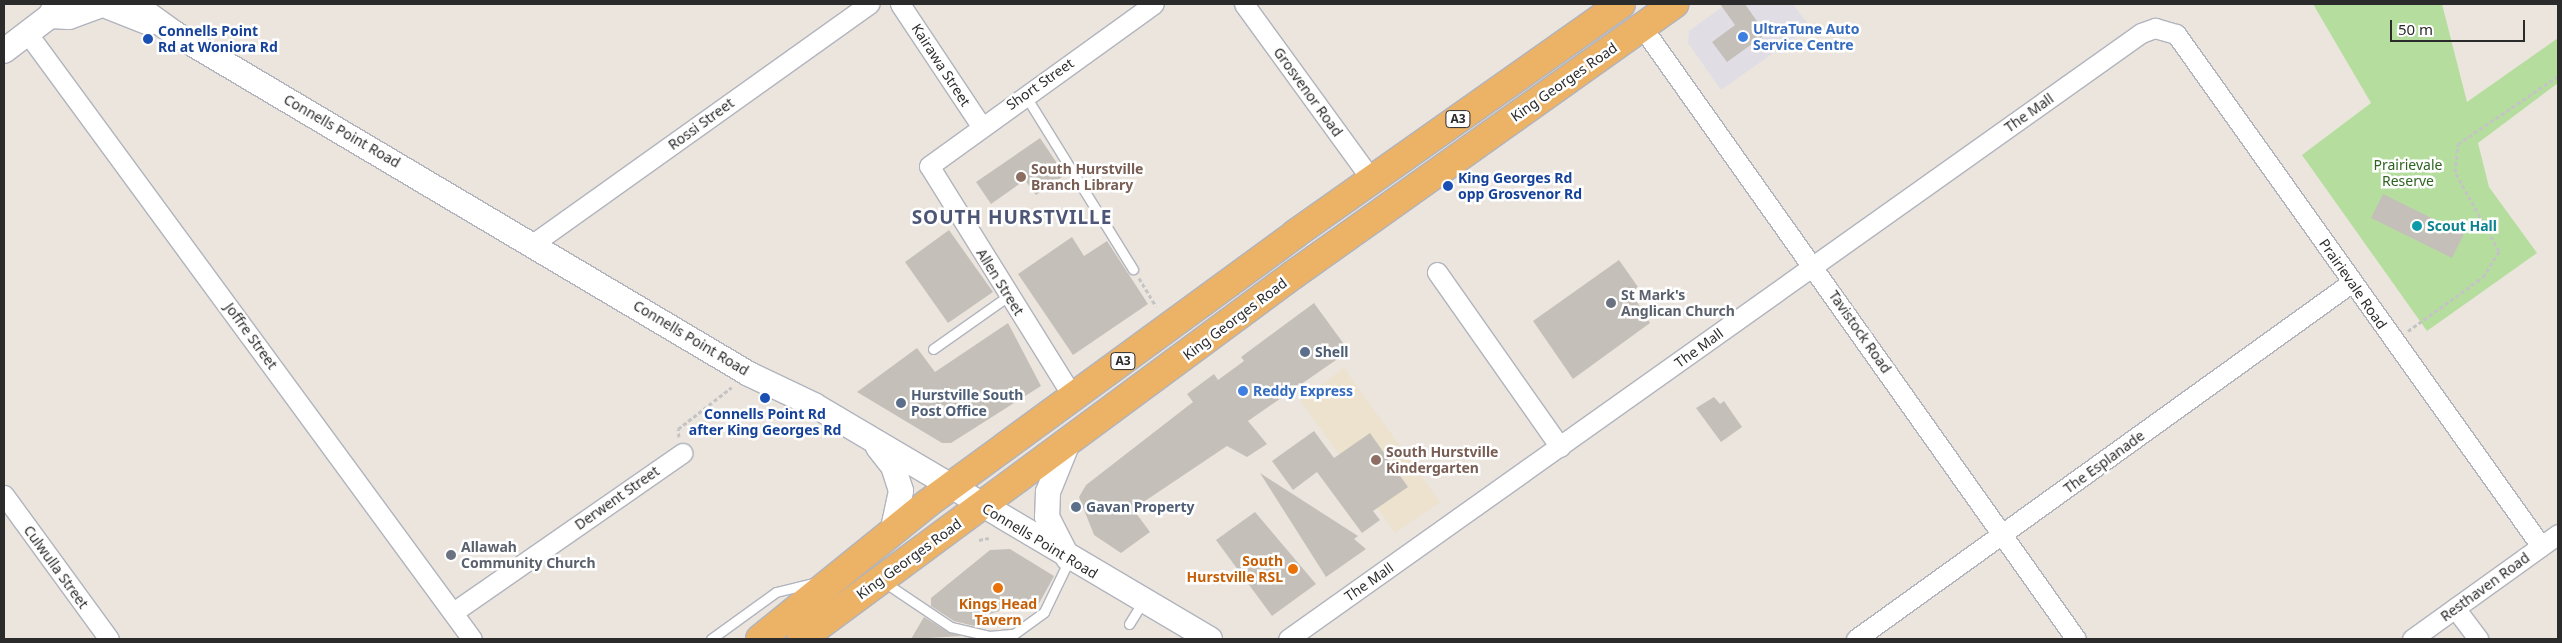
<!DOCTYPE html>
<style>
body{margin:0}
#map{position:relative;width:2562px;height:643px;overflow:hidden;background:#ebe5de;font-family:"Noto Sans",sans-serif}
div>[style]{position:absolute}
.industrial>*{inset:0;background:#e0dee4}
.education>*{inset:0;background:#ece2ce}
.green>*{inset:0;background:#b5de9e}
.building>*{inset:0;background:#c4c0b9}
.path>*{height:3px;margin-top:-1.5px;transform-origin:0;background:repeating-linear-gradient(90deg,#c4c4c4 0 4px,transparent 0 6.5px)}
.roads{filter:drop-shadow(1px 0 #b1b4bd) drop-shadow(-1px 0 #b1b4bd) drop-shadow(0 1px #b1b4bd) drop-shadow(0 -1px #b1b4bd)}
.service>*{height:9px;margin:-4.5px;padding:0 4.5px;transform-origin:4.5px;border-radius:4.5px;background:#fff}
.minor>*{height:19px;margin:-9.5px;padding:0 9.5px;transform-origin:9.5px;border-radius:9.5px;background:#fff}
.tertiary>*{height:24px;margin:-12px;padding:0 12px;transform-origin:12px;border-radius:12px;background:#fff}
.trunk>*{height:28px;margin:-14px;padding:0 14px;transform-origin:14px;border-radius:14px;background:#ecb265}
.dots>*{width:14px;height:14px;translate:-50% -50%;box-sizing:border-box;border:2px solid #fff;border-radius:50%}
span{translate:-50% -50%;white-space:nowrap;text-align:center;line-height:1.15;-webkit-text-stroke:5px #fff;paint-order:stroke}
.shield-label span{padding:1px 4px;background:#fff;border:1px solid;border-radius:4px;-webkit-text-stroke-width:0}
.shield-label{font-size:12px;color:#2b2b2b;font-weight:700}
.shop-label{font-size:14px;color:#366cbe;font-weight:700}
.left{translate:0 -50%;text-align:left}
.transit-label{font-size:14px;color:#164399;font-weight:700}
.street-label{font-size:14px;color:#2b2b2b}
.park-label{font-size:14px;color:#2e6320}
.education-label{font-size:14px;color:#785e54;font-weight:700}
.culture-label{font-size:14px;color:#0d838f;font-weight:700}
.worship-label{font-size:14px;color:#5b616d;font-weight:700}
.service-label{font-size:14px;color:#4e5e75;font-weight:700}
.food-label{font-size:14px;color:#c56008;font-weight:700}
.right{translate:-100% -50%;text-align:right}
.district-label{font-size:19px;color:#4e5678;font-weight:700;letter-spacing:1px}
.frame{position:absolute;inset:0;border:5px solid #2b2b2b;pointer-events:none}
.scale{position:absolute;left:2390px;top:20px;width:135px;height:22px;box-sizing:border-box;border:2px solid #2b2b2b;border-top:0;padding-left:6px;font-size:15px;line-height:18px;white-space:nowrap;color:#2b2b2b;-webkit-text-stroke:4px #fff;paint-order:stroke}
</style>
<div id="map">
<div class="industrial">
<i style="clip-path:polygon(1726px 4px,1793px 4px,1810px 27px,1721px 90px,1688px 43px,1689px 31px)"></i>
</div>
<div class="education">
<i style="clip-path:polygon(1344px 368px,1440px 502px,1395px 533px,1300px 400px)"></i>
</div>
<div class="green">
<i style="clip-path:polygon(2313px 4px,2442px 4px,2467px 102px,2558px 38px,2558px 83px,2478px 143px,2489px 187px,2537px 253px,2427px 331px,2302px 155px,2371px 103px)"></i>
</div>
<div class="building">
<i style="clip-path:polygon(1720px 4px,1745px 4px,1766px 34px,1727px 62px,1712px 42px,1735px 25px)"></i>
<i style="clip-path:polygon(1040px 138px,1065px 175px,1036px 195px,1025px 180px,991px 204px,976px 182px)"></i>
<i style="clip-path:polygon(2383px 194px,2464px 234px,2452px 258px,2371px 218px)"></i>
<i style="clip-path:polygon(949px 230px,993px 292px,948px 323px,905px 262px)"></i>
<i style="clip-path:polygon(1072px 237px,1084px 256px,1107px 241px,1148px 304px,1073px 355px,1018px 274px)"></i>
<i style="clip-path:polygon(1619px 260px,1638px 287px,1631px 292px,1650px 323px,1573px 379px,1533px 321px)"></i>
<i style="clip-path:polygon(1314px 303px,1349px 351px,1248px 421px,1267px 444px,1247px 457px,1227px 446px,1133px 509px,1150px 532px,1121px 553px,1094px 535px,1079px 497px,1086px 485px,1193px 402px,1187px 394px,1214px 374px,1218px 380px,1244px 361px,1241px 357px)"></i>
<i style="clip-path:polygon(1008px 323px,1041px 386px,951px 443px,942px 443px,857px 392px,917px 348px,935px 372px)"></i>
<i style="clip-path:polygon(1714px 397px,1720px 404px,1724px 401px,1742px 427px,1721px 442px,1696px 408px)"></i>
<i style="clip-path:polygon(1314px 431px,1334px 458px,1370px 433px,1408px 487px,1373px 511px,1380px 520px,1362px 533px,1317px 472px,1293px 490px,1272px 461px)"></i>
<i style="clip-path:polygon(1260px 473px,1358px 536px,1354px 539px,1366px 549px,1326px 577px)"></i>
<i style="clip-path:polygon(1255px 512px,1316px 584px,1272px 616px,1216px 540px)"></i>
<i style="clip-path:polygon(1010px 549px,1054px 576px,1035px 611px,1022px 603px,990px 614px,974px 626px,954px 621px,931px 606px,931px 598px,990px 550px)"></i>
<i style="clip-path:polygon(924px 617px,948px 632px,962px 636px,911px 639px)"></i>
</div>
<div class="path">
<i style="left:1139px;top:278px;width:33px;rotate:59deg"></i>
<i style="left:2408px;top:331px;width:92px;rotate:-35.8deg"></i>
<i style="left:2483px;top:277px;width:31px;rotate:-58deg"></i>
<i style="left:2499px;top:251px;width:90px;rotate:-119.1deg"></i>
<i style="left:2455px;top:172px;width:28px;rotate:-84deg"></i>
<i style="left:2458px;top:144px;width:121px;rotate:-34.2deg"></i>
<i style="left:679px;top:437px;width:8px;rotate:-97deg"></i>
<i style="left:678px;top:429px;width:68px;rotate:-37.9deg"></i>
<i style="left:979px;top:540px;width:10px;rotate:-11deg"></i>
</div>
<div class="roads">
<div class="service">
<i style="left:1025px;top:95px;width:205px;rotate:58.2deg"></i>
<i style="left:933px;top:349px;width:92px;rotate:-35.2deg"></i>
<i style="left:884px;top:582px;width:81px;rotate:33.9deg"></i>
<i style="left:951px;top:627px;width:39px;rotate:13deg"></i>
<i style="left:989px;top:636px;width:25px;rotate:-5deg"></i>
<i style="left:1014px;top:634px;width:37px;rotate:-36deg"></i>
<i style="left:1044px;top:612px;width:58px;rotate:-64.3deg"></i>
<i style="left:1129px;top:624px;width:28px;rotate:-58deg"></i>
<i style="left:711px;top:639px;width:80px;rotate:-35.9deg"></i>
<i style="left:776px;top:592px;width:42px;rotate:-13.7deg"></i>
</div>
<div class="minor">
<i style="left:900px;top:4px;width:146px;rotate:56.4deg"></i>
<i style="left:1244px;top:4px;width:218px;rotate:54deg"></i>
<i style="left:1642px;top:27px;width:750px;rotate:54.66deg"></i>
<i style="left:28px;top:34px;width:750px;rotate:53.73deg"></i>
<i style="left:534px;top:243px;width:412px;rotate:-35.5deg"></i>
<i style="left:1437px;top:272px;width:214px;rotate:54.9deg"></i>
<i style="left:1073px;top:397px;width:272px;rotate:-121.9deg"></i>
<i style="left:929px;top:166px;width:277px;rotate:-35.8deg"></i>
<i style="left:4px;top:495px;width:178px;rotate:53.9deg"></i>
<i style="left:2455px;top:608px;width:39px;rotate:53deg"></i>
<i style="left:455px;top:611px;width:277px;rotate:-34.8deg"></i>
<i style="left:1288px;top:639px;width:1046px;rotate:-35.39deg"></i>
<i style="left:2141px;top:33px;width:15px;rotate:-20deg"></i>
<i style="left:2155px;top:28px;width:22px;rotate:16deg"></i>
<i style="left:2176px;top:34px;width:629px;rotate:54.52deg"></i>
<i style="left:1856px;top:639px;width:611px;rotate:-35.74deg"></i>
<i style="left:2412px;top:639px;width:180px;rotate:-35.7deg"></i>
</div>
<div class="tertiary">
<i style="left:134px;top:4px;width:49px;rotate:35.9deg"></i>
<i style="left:174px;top:33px;width:669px;rotate:30.67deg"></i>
<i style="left:749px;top:374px;width:72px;rotate:25.5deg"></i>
<i style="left:814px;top:405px;width:460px;rotate:30.6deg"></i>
<i style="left:109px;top:7px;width:43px;rotate:21.8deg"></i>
<i style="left:50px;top:16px;width:19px;rotate:3deg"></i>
<i style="left:69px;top:17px;width:32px;rotate:-20deg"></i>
<i style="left:4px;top:51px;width:58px;rotate:-37.3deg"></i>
<i style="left:50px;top:16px;width:13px;rotate:-63deg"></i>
<i style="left:1067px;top:445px;width:51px;rotate:112deg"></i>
<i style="left:1048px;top:492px;width:25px;rotate:92deg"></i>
<i style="left:1047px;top:517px;width:46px;rotate:62.9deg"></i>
<i style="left:878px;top:447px;width:24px;rotate:52deg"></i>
<i style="left:893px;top:466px;width:26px;rotate:72deg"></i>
<i style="left:901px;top:491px;width:43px;rotate:102.1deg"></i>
</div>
<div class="trunk">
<i style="left:760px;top:639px;width:216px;rotate:-39deg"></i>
<i style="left:928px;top:503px;width:455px;rotate:-36.2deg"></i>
<i style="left:1295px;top:234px;width:399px;rotate:-35.2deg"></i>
<i style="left:801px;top:639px;width:612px;rotate:-36.5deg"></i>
<i style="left:1293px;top:275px;width:468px;rotate:-35.4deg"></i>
</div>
</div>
<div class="dots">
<i style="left:1743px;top:37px;background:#3f7fe0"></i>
<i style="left:148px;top:39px;background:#1a4fb4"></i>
<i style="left:1021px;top:177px;background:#8d6e63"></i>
<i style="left:1448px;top:186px;background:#1a4fb4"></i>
<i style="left:2417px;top:226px;background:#0f9aa8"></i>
<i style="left:1611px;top:303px;background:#6b7280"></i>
<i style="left:1305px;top:352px;background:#5c6f8a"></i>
<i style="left:1243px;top:391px;background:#3f7fe0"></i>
<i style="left:765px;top:398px;background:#1a4fb4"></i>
<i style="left:901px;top:403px;background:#5c6f8a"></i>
<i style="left:1376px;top:460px;background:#8d6e63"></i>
<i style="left:1076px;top:507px;background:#5c6f8a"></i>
<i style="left:451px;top:555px;background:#6b7280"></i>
<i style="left:1293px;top:569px;background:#e8710a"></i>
<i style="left:998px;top:588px;background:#e8710a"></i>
</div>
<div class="shield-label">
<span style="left:1458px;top:119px">A3</span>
<span style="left:1123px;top:361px">A3</span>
</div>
<div class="shop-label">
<span class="left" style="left:1753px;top:37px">UltraTune Auto<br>Service Centre</span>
<span class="left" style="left:1253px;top:391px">Reddy Express</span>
</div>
<div class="transit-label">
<span class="left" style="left:158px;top:39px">Connells Point<br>Rd at Woniora Rd</span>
<span class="left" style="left:1458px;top:186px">King Georges Rd<br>opp Grosvenor Rd</span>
<span style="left:765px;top:422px">Connells Point Rd<br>after King Georges Rd</span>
</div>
<div class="street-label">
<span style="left:941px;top:65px;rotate:57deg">Kairawa Street</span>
<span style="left:1564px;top:82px;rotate:-35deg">King Georges Road</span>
<span style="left:1040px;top:84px;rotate:-35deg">Short Street</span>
<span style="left:1308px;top:92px;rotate:54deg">Grosvenor Road</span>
<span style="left:2029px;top:113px;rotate:-35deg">The Mall</span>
<span style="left:701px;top:124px;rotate:-36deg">Rossi Street</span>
<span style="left:342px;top:131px;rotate:30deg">Connells Point Road</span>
<span style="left:1000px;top:282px;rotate:58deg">Allen Street</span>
<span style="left:2353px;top:284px;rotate:55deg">Prairievale Road</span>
<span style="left:1235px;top:319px;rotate:-37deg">King Georges Road</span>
<span style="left:1860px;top:332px;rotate:55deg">Tavistock Road</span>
<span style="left:251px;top:336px;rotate:54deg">Joffre Street</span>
<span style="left:691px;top:338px;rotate:31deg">Connells Point Road</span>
<span style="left:1699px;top:348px;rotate:-36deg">The Mall</span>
<span style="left:2104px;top:462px;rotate:-36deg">The Esplanade</span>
<span style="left:617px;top:498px;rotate:-35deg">Derwent Street</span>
<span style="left:1040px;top:541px;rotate:31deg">Connells Point Road</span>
<span style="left:909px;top:559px;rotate:-36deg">King Georges Road</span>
<span style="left:56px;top:567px;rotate:54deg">Culwulla Street</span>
<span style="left:1369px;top:582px;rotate:-35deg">The Mall</span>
<span style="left:2485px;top:587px;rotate:-36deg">Resthaven Road</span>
</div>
<div class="park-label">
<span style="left:2408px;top:173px">Prairievale<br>Reserve</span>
</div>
<div class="education-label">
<span class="left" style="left:1031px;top:177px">South Hurstville<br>Branch Library</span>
<span class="left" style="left:1386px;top:460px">South Hurstville<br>Kindergarten</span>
</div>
<div class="culture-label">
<span class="left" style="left:2427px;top:226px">Scout Hall</span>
</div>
<div class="worship-label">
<span class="left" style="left:1621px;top:303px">St Mark's<br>Anglican Church</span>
<span class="left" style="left:461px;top:555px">Allawah<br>Community Church</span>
</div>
<div class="service-label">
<span class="left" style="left:1315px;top:352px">Shell</span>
<span class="left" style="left:911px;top:403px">Hurstville South<br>Post Office</span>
<span class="left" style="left:1086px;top:507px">Gavan Property</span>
</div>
<div class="food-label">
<span class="right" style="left:1283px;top:569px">South<br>Hurstville RSL</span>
<span style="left:998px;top:612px">Kings Head<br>Tavern</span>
</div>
<div class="district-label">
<span style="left:1012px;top:218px">SOUTH HURSTVILLE</span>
</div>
<div class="frame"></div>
<div class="scale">50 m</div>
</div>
